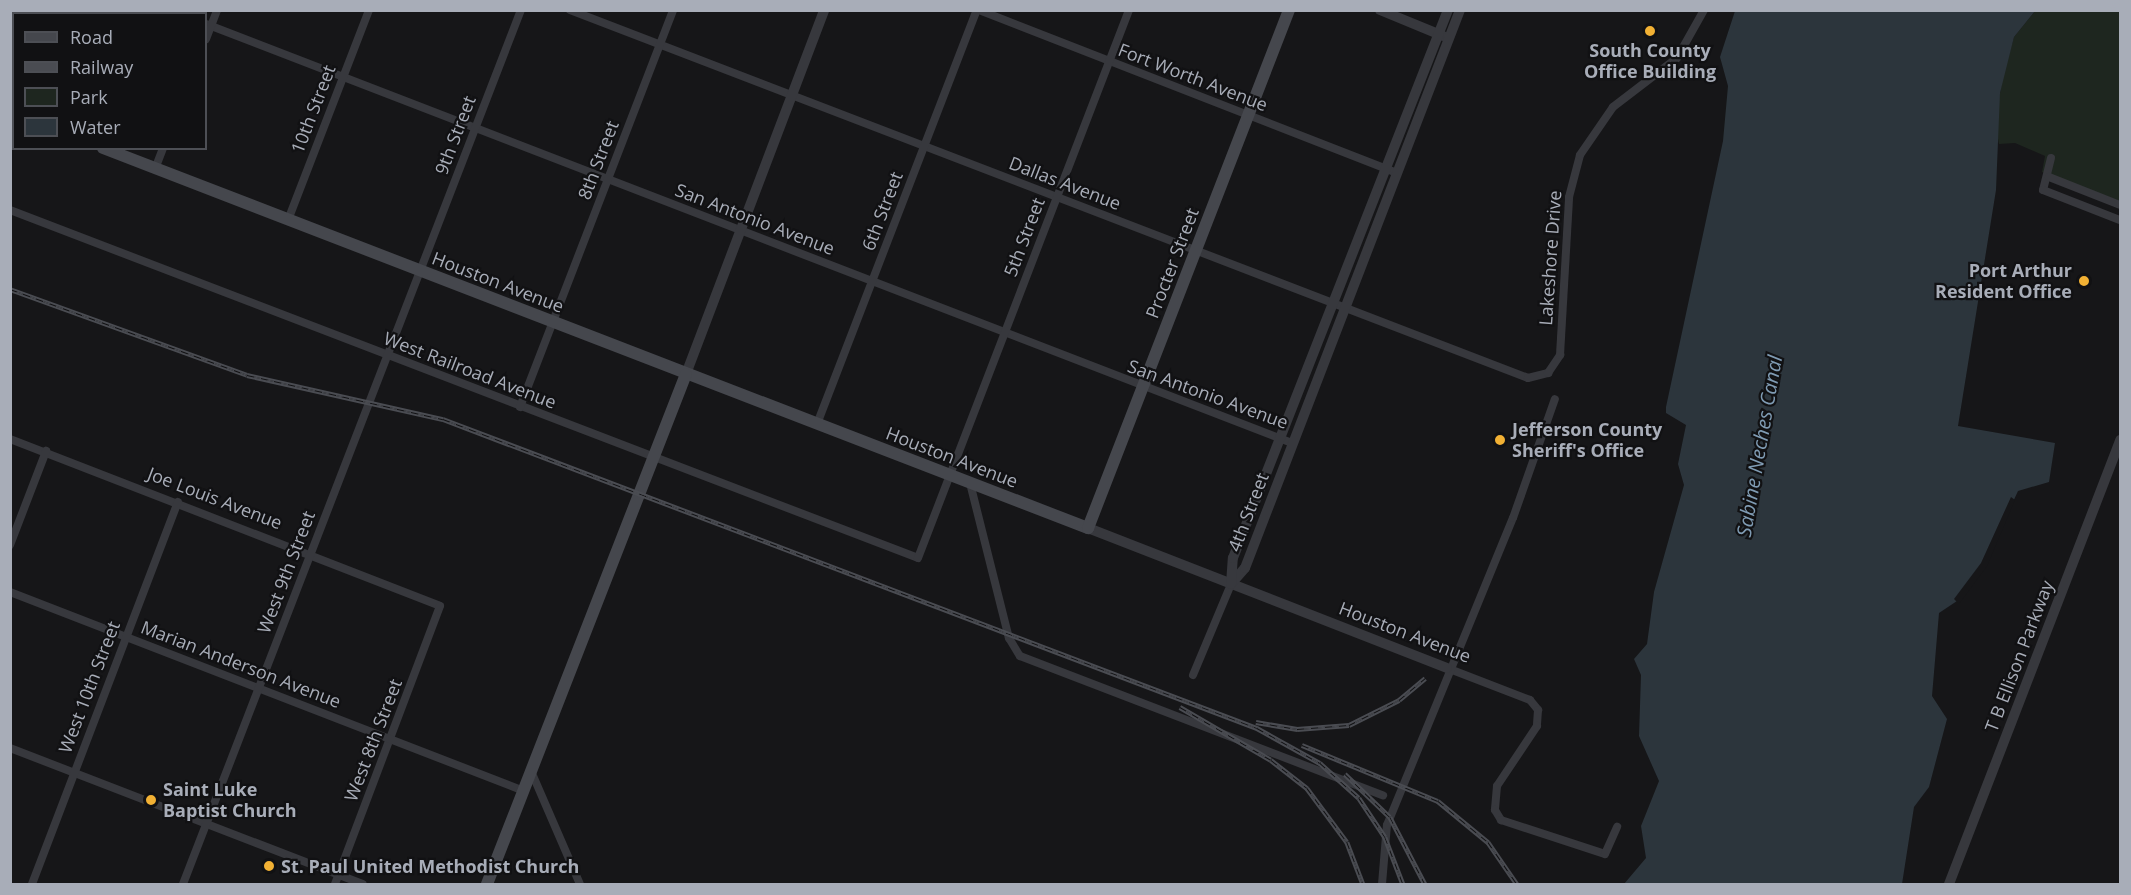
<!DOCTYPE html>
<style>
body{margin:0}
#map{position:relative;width:2131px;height:895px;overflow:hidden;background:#161618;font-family:"Open Sans",sans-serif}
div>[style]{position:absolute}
.green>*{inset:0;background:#1e261f}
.water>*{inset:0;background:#2c353c}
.pier>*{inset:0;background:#161618}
.minor>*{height:8px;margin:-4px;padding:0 4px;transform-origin:4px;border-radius:4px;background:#37383d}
.tertiary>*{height:10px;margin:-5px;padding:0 5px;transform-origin:5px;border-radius:5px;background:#37383d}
.secondary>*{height:12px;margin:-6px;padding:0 6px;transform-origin:6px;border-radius:6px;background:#45474d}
.rail>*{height:4.5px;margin-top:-2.25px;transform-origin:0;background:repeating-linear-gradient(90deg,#111113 0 7px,#4a4c52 0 14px);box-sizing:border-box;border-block:2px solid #4a4c52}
.dots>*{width:16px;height:16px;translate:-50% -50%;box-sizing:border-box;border:3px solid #111113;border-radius:50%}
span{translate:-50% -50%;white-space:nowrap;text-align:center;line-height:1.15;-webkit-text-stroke:4.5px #111113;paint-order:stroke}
.poi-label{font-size:18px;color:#a8adb8;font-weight:700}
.right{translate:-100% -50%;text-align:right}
.left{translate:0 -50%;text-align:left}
.street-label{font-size:18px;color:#a8adb8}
.water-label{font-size:20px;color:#7f9bb3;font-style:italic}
.frame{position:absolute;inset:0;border:12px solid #a8adb8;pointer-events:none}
.legend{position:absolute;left:12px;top:12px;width:195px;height:138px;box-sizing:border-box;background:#111113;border:2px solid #4d4f55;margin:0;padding:8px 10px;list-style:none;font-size:18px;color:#a8adb8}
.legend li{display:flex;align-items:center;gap:12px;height:30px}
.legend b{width:30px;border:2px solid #4d4f55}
</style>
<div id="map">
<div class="green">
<i style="clip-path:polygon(2035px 11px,2120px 11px,2120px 201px,2042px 172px,2045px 156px,2015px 143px,1999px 144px,1995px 122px,2003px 76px,2014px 37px)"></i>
</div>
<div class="water">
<i style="clip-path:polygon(1735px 11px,2035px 11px,2014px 37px,2000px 93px,1996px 190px,1958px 426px,2055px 443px,2049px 482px,2018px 491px,1984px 565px,1957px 601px,1939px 613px,1932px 696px,1947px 719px,1929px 787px,1914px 807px,1902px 884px,1624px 884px,1646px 858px,1641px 826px,1659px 781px,1639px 736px,1641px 675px,1634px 659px,1647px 644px,1654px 592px,1684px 485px,1678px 464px,1686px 425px,1666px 413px,1666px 407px,1723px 141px,1728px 86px,1720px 57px)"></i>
</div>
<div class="pier">
<i style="clip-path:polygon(2011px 497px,2015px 500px,1987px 566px,1959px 604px,1954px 599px,1981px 563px)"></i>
</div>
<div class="minor">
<i style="left:169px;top:10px;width:9px;rotate:27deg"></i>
<i style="left:570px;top:10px;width:1026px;rotate:21.01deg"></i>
<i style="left:1528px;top:378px;width:21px;rotate:-14deg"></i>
<i style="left:1548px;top:373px;width:22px;rotate:-56deg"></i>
<i style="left:1560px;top:355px;width:158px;rotate:-86.7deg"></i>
<i style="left:1569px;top:197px;width:43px;rotate:-75.3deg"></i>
<i style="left:1580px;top:155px;width:58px;rotate:-55.5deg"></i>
<i style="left:1613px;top:107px;width:81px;rotate:-37.4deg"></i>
<i style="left:1677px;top:58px;width:55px;rotate:-60.6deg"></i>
<i style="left:979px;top:10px;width:448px;rotate:21.3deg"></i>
<i style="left:206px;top:24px;width:1164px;rotate:21.1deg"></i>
<i style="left:206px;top:39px;width:31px;rotate:-69deg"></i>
<i style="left:2051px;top:158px;width:33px;rotate:104deg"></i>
<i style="left:2043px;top:190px;width:83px;rotate:21.3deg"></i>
<i style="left:155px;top:169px;width:22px;rotate:-69deg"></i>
<i style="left:2049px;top:177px;width:76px;rotate:21.5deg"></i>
<i style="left:10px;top:210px;width:972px;rotate:20.97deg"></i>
<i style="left:918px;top:558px;width:587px;rotate:-68.94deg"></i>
<i style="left:288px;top:220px;width:225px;rotate:-68.9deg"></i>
<i style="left:520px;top:407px;width:425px;rotate:-68.9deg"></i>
<i style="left:817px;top:424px;width:444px;rotate:-68.9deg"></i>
<i style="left:10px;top:439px;width:461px;rotate:21.2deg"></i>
<i style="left:440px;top:606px;width:297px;rotate:110.7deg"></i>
<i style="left:970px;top:483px;width:160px;rotate:75.9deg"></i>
<i style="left:1009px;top:638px;width:21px;rotate:59deg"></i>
<i style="left:1020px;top:656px;width:389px;rotate:21deg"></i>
<i style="left:10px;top:545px;width:101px;rotate:-69deg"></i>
<i style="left:10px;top:592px;width:551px;rotate:21.16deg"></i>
<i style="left:1447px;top:668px;width:89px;rotate:21.1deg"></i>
<i style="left:1530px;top:700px;width:13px;rotate:51deg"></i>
<i style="left:1538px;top:710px;width:16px;rotate:94deg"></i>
<i style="left:1537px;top:726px;width:72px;rotate:123.7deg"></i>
<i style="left:1497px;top:786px;width:24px;rotate:95deg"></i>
<i style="left:1495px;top:810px;width:12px;rotate:59deg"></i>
<i style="left:1501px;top:820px;width:109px;rotate:18.1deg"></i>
<i style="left:1605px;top:854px;width:30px;rotate:-66deg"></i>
<i style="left:1193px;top:675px;width:99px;rotate:-67.3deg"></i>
<i style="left:10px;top:748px;width:378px;rotate:21.1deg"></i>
<i style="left:531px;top:771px;width:123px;rotate:66.6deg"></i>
<i style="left:32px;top:884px;width:409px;rotate:-69.1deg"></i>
<i style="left:183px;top:884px;width:937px;rotate:-68.86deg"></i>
<i style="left:1382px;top:884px;width:59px;rotate:-85.2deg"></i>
<i style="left:1387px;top:825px;width:332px;rotate:-67.7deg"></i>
<i style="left:1513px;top:518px;width:126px;rotate:-70.6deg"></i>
</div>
<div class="tertiary">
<i style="left:1380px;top:10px;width:68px;rotate:22.4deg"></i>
<i style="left:686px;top:374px;width:389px;rotate:-69.2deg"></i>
<i style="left:1088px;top:528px;width:385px;rotate:21.3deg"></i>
<i style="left:1231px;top:584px;width:21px;rotate:-49deg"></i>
<i style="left:1245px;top:568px;width:598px;rotate:-68.93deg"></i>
<i style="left:1231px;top:584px;width:26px;rotate:-86deg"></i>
<i style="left:1233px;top:558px;width:589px;rotate:-68.58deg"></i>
<i style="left:1949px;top:884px;width:476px;rotate:-68.9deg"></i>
</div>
<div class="secondary">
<i style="left:36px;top:14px;width:4px;rotate:-63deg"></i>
<i style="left:60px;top:14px;width:4px;rotate:-63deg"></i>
<i style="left:10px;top:81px;width:9px;rotate:-63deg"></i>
<i style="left:11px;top:113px;width:6px;rotate:-59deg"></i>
<i style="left:103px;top:148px;width:1056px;rotate:21.1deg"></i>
<i style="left:1088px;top:528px;width:556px;rotate:-68.79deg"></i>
<i style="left:487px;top:884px;width:547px;rotate:-68.68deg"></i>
</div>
<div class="rail">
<i style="left:10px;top:289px;width:252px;rotate:19.9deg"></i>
<i style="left:247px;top:375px;width:201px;rotate:12.7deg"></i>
<i style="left:443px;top:419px;width:871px;rotate:20.79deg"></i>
<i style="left:1257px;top:728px;width:72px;rotate:29.1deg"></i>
<i style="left:1320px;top:763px;width:52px;rotate:41.9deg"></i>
<i style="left:1359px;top:798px;width:47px;rotate:56.3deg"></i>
<i style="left:1385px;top:837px;width:50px;rotate:69deg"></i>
<i style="left:1180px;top:707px;width:105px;rotate:30.2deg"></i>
<i style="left:1271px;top:760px;width:46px;rotate:37.9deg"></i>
<i style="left:1307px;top:788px;width:67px;rotate:53.5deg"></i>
<i style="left:1347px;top:842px;width:45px;rotate:69.1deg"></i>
<i style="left:1256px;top:722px;width:42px;rotate:9.7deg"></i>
<i style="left:1297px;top:729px;width:52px;rotate:-4.4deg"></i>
<i style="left:1349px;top:725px;width:56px;rotate:-26.6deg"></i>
<i style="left:1399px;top:700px;width:34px;rotate:-40deg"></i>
<i style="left:1302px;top:745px;width:147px;rotate:22.4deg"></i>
<i style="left:1438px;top:801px;width:65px;rotate:39.4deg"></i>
<i style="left:1488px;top:842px;width:51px;rotate:55.4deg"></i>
<i style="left:1345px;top:774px;width:62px;rotate:43.7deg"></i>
<i style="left:1390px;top:817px;width:76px;rotate:62.4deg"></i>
</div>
<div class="dots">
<i style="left:1650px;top:31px;background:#f2b134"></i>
<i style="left:2084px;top:281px;background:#f2b134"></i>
<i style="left:1500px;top:440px;background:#f2b134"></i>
<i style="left:151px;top:800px;background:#f2b134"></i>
<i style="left:269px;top:866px;background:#f2b134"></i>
</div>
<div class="poi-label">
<span style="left:1650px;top:61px">South County<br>Office Building</span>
<span class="right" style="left:2072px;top:281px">Port Arthur<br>Resident Office</span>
<span class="left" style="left:1512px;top:440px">Jefferson County<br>Sheriff's Office</span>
<span class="left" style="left:163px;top:800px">Saint Luke<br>Baptist Church</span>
<span class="left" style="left:281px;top:866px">St. Paul United Methodist Church</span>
</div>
<div class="street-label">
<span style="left:1193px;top:77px;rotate:21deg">Fort Worth Avenue</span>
<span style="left:313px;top:109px;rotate:-69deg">10th Street</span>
<span style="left:455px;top:135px;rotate:-69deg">9th Street</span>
<span style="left:598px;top:160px;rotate:-69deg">8th Street</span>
<span style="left:1065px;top:183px;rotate:21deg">Dallas Avenue</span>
<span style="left:882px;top:211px;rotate:-69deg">6th Street</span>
<span style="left:755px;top:219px;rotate:21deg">San Antonio Avenue</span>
<span style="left:1024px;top:237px;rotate:-69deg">5th Street</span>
<span style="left:1550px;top:258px;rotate:-86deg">Lakeshore Drive</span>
<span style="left:1172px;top:263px;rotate:-69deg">Procter Street</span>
<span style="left:498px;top:282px;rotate:21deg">Houston Avenue</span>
<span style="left:470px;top:370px;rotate:21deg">West Railroad Avenue</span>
<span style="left:1208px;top:394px;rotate:20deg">San Antonio Avenue</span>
<span style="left:952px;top:457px;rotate:21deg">Houston Avenue</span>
<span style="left:215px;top:498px;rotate:21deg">Joe Louis Avenue</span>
<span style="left:1248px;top:512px;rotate:-69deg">4th Street</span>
<span style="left:286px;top:572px;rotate:-69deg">West 9th Street</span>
<span style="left:1405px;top:632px;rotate:21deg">Houston Avenue</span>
<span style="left:2019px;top:656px;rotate:-69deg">T B Ellison Parkway</span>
<span style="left:241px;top:664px;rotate:21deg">Marian Anderson Avenue</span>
<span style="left:89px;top:687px;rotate:-69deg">West 10th Street</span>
<span style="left:373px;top:740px;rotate:-69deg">West 8th Street</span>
</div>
<div class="water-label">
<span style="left:1759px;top:446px;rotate:-80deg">Sabine Neches Canal</span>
</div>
<div class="frame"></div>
<ul class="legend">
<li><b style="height:8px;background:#45474d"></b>Road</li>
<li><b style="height:8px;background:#4a4c52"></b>Railway</li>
<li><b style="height:16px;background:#1e261f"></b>Park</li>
<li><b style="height:16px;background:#2c353c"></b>Water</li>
</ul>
</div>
